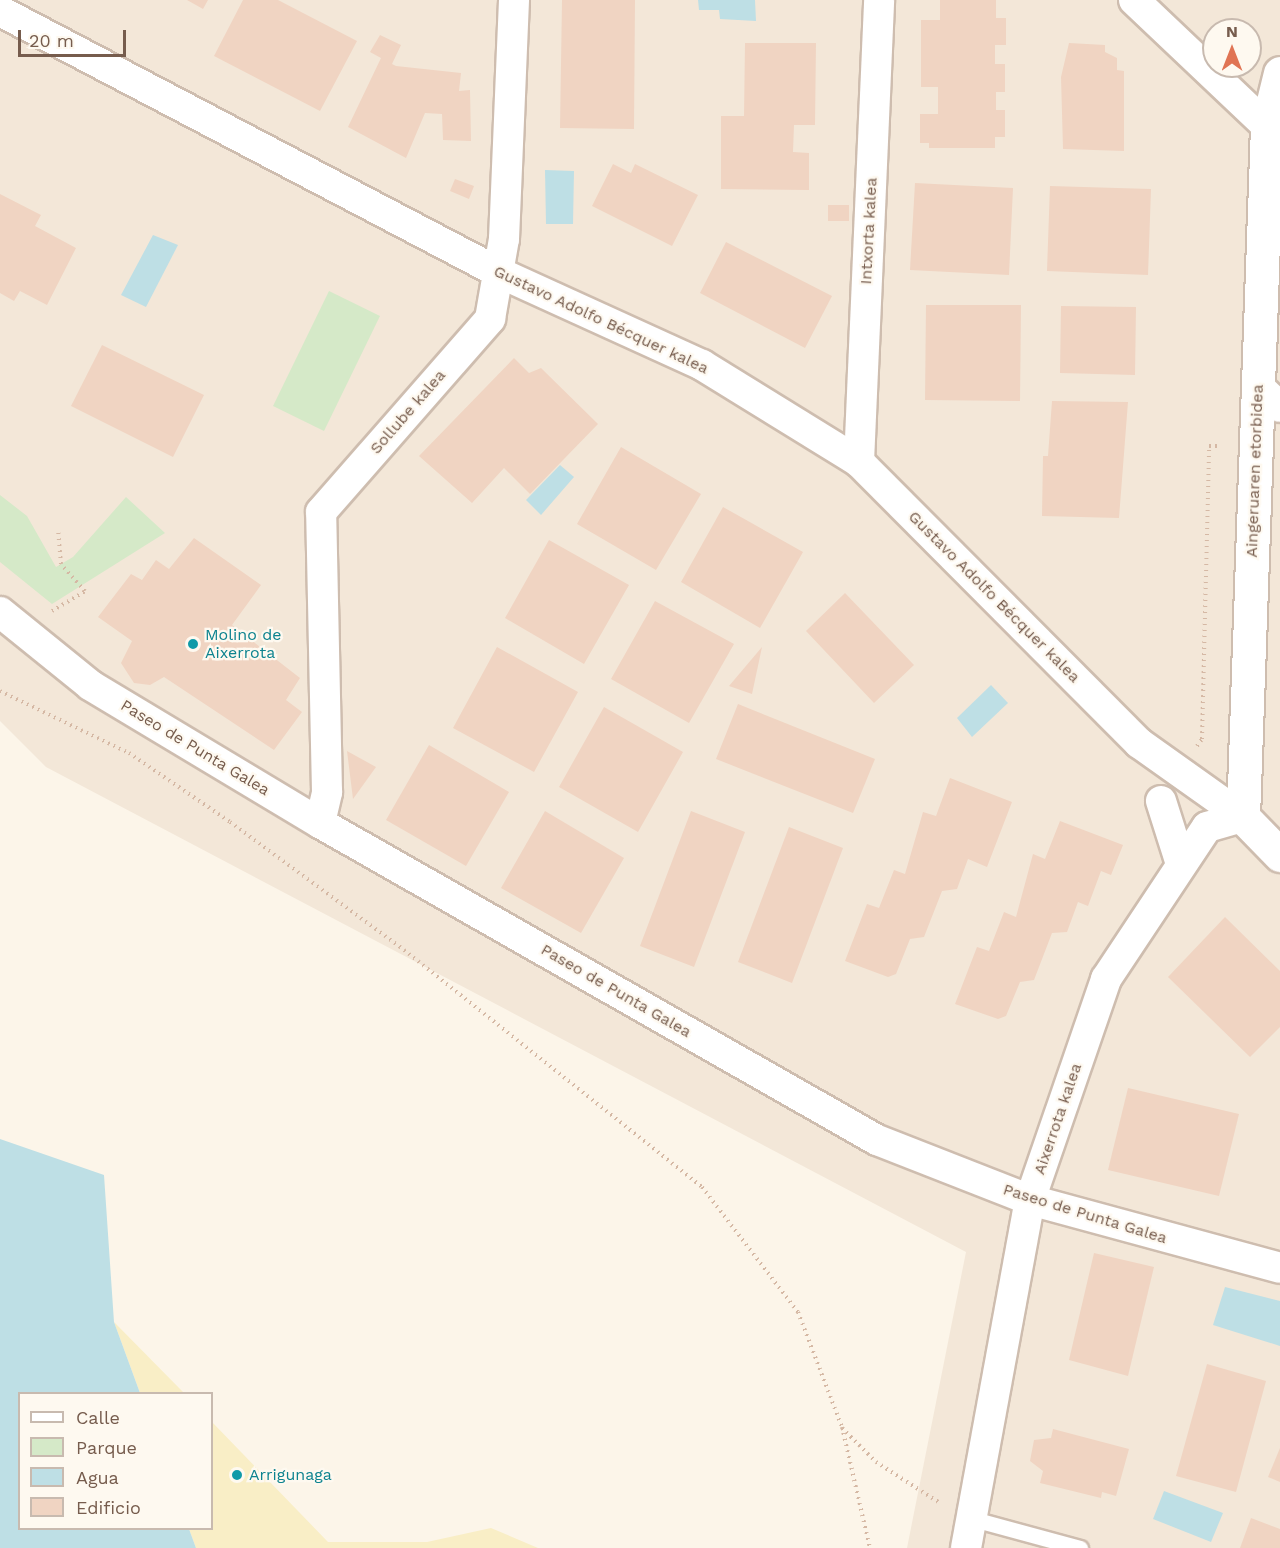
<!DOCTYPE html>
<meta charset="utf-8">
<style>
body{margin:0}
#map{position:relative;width:1280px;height:1548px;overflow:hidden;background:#fcf5e9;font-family:"Work Sans",sans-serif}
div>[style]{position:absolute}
.residential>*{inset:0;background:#f3e7d8}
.green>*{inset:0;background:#d5e9c8}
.sand>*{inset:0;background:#f9eec6}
.water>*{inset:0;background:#bedfe5}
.building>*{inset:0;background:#f0d4c2}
.path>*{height:4px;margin-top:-2px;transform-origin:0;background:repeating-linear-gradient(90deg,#d5b8a4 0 1.5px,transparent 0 6px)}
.roads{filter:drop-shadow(2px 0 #cebdaf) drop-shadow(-2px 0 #cebdaf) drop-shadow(0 2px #cebdaf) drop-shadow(0 -2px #cebdaf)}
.lane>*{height:15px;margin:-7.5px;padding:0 7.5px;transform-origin:7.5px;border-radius:7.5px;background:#fff}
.street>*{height:30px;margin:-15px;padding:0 15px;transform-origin:15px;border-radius:15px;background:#fff}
.secondary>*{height:33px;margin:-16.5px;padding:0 16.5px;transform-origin:16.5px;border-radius:16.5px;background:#fff}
.dots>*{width:16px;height:16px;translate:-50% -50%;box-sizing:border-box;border:3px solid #fef9f0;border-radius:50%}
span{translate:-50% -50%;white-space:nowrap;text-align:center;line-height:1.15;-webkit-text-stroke:4.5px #fef9f0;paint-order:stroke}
.street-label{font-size:16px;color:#765c4d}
.culture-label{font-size:16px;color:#0d838f}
.left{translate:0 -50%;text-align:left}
.legend{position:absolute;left:18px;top:1392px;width:195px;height:138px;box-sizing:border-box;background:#fef9f0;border:2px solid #c8baaf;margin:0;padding:8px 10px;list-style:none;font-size:18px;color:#765c4d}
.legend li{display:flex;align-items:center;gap:12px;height:30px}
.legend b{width:30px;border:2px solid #c8baaf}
.north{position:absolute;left:1202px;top:18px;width:60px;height:60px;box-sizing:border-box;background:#fef9f0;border:2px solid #c8baaf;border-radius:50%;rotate:0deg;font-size:16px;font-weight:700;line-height:24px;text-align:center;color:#765c4d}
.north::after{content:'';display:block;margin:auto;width:21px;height:27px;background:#e07454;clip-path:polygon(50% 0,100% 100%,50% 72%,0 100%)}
.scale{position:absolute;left:18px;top:30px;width:108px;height:27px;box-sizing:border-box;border:3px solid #765c4d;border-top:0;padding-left:8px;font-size:18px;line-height:21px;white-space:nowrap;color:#765c4d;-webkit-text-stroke:4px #fef9f0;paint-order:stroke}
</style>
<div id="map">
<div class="residential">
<i style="clip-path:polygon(evenodd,0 0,1280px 0,1280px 1548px,907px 1548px,966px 1252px,46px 767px,0 721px,0 0,1214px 30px,1250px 30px,1250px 66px,1214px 66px,1214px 30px)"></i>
</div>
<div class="green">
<i style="clip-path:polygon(329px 291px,380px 316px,324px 431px,273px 406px)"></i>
<i style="clip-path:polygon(0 495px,27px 516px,56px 567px,73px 557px,126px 497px,165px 533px,52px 604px,0 562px)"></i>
</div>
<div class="sand">
<i style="clip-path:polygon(114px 1322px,184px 1393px,140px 1393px)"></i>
<i style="clip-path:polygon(212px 1422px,328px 1542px,427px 1542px,491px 1528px,538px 1548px,196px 1548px,189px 1529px,212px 1528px)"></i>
</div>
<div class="water">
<i style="clip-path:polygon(698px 0,755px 0,756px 21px,720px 19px,719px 10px,699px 10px)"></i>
<i style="clip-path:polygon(545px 170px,574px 171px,573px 224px,546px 224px)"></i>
<i style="clip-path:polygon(153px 235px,178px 245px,146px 307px,121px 295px)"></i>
<i style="clip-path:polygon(560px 465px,574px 477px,541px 515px,526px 500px)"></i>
<i style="clip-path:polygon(991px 685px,1008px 703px,972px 737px,957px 718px)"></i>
<i style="clip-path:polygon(0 1139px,104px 1175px,114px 1322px,140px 1393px,20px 1394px,20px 1528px,189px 1529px,196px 1548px,0 1548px)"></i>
<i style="clip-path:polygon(1225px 1287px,1280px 1301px,1280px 1346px,1213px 1325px)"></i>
<i style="clip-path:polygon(1164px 1491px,1223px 1513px,1211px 1542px,1153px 1519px)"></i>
</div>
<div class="building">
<i style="clip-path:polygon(187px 0,208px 0,203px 9px)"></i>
<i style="clip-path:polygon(243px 0,278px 0,357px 41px,320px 111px,214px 56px)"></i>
<i style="clip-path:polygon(562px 0,635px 0,634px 129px,560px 128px)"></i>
<i style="clip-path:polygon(940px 0,996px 0,996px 18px,1006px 18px,1006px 45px,995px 45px,995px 64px,1005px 64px,1005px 92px,996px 92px,996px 110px,1005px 110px,1005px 137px,995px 137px,995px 148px,929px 148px,929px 143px,920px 143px,920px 114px,938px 114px,938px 87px,921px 87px,921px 20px,940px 20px)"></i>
<i style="clip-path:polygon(380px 35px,401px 45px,392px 64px,396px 66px,461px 73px,459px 91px,470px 90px,471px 141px,443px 140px,442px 114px,425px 113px,406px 158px,348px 127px,381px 58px,370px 52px)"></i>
<i style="clip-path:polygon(745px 43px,816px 43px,815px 125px,794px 125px,793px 152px,809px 153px,809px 190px,721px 189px,721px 116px,744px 116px)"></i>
<i style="clip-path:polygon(1069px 43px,1105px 45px,1105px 52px,1117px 58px,1117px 70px,1124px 71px,1124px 151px,1063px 149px,1061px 77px)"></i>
<i style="clip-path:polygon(613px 164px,631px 173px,635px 164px,698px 195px,672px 246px,592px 206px)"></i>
<i style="clip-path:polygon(455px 179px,474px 186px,469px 199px,450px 191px)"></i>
<i style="clip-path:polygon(915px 183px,1013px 188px,1009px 275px,910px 270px)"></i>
<i style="clip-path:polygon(1050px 186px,1151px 189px,1148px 275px,1047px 271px)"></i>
<i style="clip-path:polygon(0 194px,41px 215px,35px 226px,76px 248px,47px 305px,20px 291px,14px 301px,0 293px)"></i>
<i style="clip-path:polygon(828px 205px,849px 205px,849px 221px,828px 221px)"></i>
<i style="clip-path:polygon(726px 242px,832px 296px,805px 348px,700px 293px)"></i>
<i style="clip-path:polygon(926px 305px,1021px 305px,1020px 401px,925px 400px)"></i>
<i style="clip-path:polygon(1061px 306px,1136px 307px,1135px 375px,1060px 373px)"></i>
<i style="clip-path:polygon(102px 345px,204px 395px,173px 457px,71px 406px)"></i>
<i style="clip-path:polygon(514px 358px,529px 373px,541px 368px,598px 424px,530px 494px,504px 468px,472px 503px,419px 456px)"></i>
<i style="clip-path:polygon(1052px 401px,1128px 402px,1119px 518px,1042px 516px,1043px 456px,1048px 456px)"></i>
<i style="clip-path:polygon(621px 447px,701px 494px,656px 570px,577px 524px)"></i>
<i style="clip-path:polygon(723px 507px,803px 552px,760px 628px,681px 582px)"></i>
<i style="clip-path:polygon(194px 538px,261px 585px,232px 625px,300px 678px,286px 700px,302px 712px,274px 750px,164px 677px,150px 685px,134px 683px,121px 663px,132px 641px,98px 617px,131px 574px,142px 580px,156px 560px,169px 569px)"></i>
<i style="clip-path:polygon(549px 540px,629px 585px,584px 664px,505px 618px)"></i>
<i style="clip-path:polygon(845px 593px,914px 665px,874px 703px,806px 631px)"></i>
<i style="clip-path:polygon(655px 601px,734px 644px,689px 723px,611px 679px)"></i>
<i style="clip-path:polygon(497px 647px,578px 692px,534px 772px,453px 728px)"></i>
<i style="clip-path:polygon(762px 647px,752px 694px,729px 686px)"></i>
<i style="clip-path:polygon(738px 704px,875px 759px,853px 813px,716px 759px)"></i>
<i style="clip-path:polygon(604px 707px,683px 752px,638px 832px,559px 787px)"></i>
<i style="clip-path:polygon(429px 745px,509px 792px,466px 866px,386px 820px)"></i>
<i style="clip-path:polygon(347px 751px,376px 767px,353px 799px)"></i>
<i style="clip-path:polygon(950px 778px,1012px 802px,987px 867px,968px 859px,957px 889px,942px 891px,924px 937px,910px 939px,896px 974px,888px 977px,845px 961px,867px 904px,879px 908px,894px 870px,905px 874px,923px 812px,936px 816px)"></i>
<i style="clip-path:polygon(545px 811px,624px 858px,581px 933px,501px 888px)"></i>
<i style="clip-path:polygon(691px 811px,745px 832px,694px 967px,640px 946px)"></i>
<i style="clip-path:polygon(1060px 821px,1123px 845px,1111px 875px,1101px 871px,1088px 906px,1078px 902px,1067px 932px,1052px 933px,1034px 980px,1020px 982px,1006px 1016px,998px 1019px,955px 1004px,977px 947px,989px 951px,1004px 912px,1016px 917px,1033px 854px,1045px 859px)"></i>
<i style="clip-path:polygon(789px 827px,843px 848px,792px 983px,738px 962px)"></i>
<i style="clip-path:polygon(1225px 917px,1280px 971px,1280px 1027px,1250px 1057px,1168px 977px)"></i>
<i style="clip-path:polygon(1128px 1088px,1239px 1114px,1219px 1196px,1108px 1170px)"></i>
<i style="clip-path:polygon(1094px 1253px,1154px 1267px,1128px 1376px,1069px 1360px)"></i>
<i style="clip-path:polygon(1207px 1364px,1266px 1381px,1236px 1492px,1176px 1476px)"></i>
<i style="clip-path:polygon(1053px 1429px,1129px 1449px,1116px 1496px,1102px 1492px,1101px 1498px,1040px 1483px,1043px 1471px,1030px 1461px,1034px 1440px,1051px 1438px)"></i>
<i style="clip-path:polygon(1280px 1448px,1280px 1482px,1268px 1477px)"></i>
<i style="clip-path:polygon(1251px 1518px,1280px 1529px,1280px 1548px,1240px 1548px)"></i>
</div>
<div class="path">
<i style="left:52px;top:611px;width:39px;rotate:-31deg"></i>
<i style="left:85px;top:591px;width:36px;rotate:-132deg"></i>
<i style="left:61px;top:564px;width:36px;rotate:-95deg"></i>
<i style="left:0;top:691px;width:143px;rotate:25.7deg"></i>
<i style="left:129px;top:753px;width:122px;rotate:34.3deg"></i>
<i style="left:230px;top:822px;width:216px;rotate:36.3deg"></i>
<i style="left:404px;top:950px;width:381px;rotate:38.5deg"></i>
<i style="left:702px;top:1187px;width:158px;rotate:52.5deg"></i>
<i style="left:798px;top:1312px;width:123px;rotate:69.1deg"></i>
<i style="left:842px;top:1427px;width:124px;rotate:77deg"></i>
<i style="left:1197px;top:746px;width:9px;rotate:-54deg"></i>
<i style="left:1202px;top:739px;width:293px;rotate:-88.6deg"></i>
<i style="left:1209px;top:446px;width:12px"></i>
<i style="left:842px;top:1428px;width:48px;rotate:45deg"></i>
<i style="left:876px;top:1462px;width:76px;rotate:32.6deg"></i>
</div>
<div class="roads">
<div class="lane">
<i style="left:973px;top:1519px;width:111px;rotate:15.2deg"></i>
</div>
<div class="street">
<i style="left:1134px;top:0;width:183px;rotate:43.5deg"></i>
<i style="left:0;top:11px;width:562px;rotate:27.66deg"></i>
<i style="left:498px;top:272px;width:224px;rotate:24.5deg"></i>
<i style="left:702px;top:365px;width:185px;rotate:31.7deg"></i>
<i style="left:859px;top:462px;width:397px;rotate:45.1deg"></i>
<i style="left:1139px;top:743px;width:128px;rotate:35.4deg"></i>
<i style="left:1258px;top:386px;width:30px;rotate:44deg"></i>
<i style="left:859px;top:462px;width:462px;rotate:-87.5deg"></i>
<i style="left:0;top:612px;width:116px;rotate:39deg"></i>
<i style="left:90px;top:685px;width:268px;rotate:31deg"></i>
<i style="left:320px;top:823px;width:641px;rotate:29.65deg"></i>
<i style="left:877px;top:1140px;width:164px;rotate:21.4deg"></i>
<i style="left:1030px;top:1200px;width:259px;rotate:15.2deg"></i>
<i style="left:1161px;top:801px;width:66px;rotate:72.4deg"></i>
<i style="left:320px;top:823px;width:32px;rotate:-77deg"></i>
<i style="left:327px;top:792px;width:280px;rotate:-91.2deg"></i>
<i style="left:321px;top:512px;width:257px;rotate:-48.8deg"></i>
<i style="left:490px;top:319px;width:81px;rotate:-80.1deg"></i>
<i style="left:504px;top:239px;width:239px;rotate:-87.6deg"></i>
<i style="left:966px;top:1548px;width:354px;rotate:-79.6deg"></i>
<i style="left:1030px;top:1200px;width:234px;rotate:-71deg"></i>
<i style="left:1106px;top:979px;width:182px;rotate:-56.4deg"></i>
<i style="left:1207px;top:827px;width:37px;rotate:-16deg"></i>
</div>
<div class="secondary">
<i style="left:1280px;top:73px;width:55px;rotate:103.8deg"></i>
<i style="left:1267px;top:126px;width:691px;rotate:91.99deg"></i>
<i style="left:1243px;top:817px;width:53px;rotate:45.8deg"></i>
</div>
</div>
<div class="dots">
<i style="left:193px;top:644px;background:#0f9aa8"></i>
<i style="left:237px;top:1475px;background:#0f9aa8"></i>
</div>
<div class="street-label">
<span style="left:869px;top:231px;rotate:-87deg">Intxorta kalea</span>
<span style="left:601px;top:320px;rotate:25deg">Gustavo Adolfo Bécquer kalea</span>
<span style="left:408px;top:412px;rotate:-49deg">Sollube kalea</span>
<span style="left:1255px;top:471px;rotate:-88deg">Aingeruaren etorbidea</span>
<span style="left:994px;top:597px;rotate:45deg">Gustavo Adolfo Bécquer kalea</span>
<span style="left:195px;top:748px;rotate:31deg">Paseo de Punta Galea</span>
<span style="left:616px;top:991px;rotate:30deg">Paseo de Punta Galea</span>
<span style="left:1058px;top:1119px;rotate:-71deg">Aixerrota kalea</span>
<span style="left:1085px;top:1214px;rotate:17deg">Paseo de Punta Galea</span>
</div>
<div class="culture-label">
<span class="left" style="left:205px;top:644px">Molino de<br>Aixerrota</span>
<span class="left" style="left:249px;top:1475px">Arrigunaga</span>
</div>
<ul class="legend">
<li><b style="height:8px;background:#fff"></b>Calle</li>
<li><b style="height:16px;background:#d5e9c8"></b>Parque</li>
<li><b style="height:16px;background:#bedfe5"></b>Agua</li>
<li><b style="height:16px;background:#f0d4c2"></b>Edificio</li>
</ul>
<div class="north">N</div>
<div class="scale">20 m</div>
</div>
